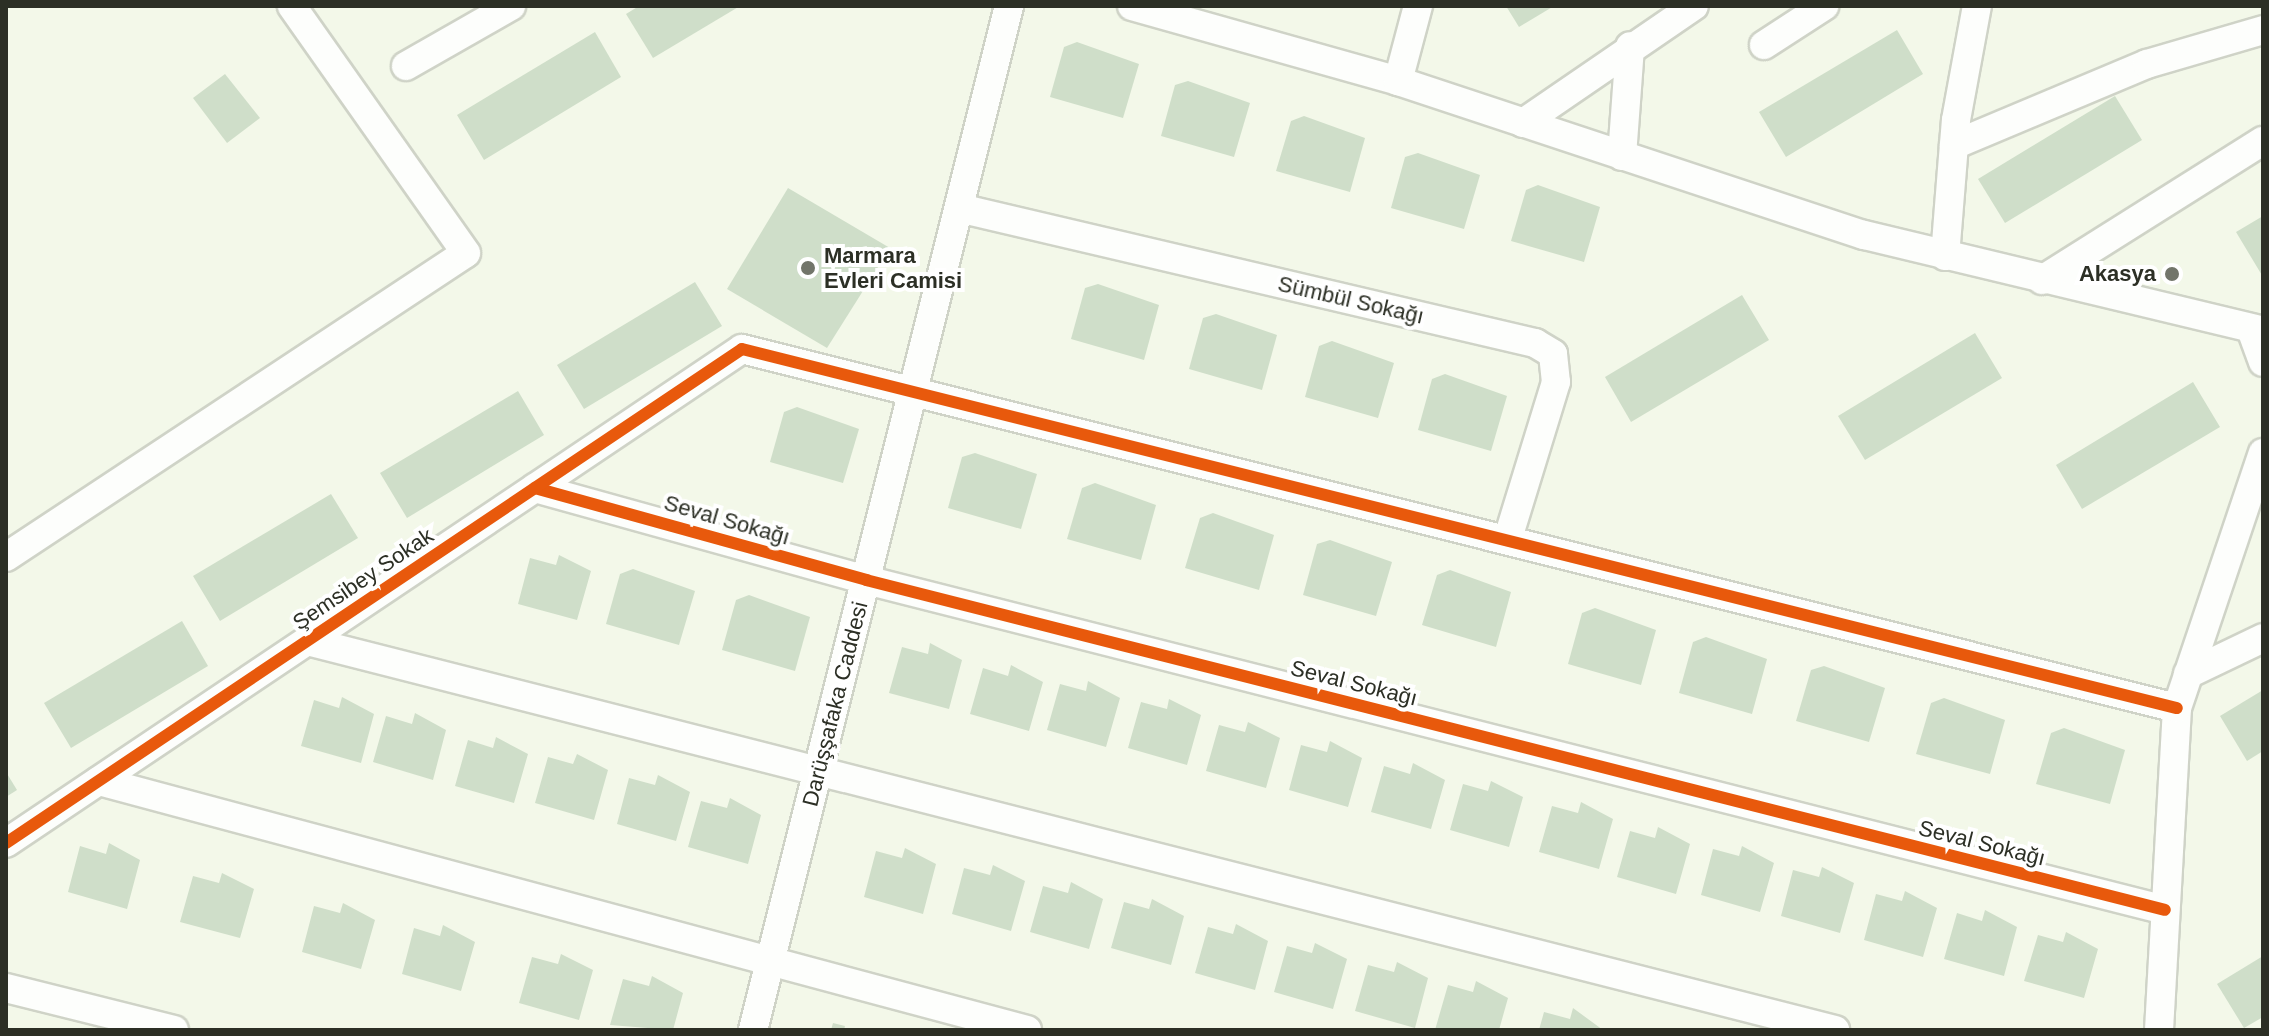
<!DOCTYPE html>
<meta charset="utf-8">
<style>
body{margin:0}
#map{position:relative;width:2269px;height:1036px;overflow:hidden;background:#f3f8e9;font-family:Arial,sans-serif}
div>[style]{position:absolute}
.building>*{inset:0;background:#cfdec9}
.roads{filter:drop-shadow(2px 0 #cfd3c7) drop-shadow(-2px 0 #cfd3c7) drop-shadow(0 2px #cfd3c7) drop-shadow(0 -2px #cfd3c7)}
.minor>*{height:28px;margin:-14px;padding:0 14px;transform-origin:14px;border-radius:14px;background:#fdfefc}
.cycleway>*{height:12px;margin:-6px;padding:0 6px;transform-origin:6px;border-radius:6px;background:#e8590c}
.dots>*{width:22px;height:22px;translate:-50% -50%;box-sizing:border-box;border:4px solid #fff;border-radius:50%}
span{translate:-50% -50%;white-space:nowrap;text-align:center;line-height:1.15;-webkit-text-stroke:8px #fff;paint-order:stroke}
.poi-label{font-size:22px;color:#2c2f25;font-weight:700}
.left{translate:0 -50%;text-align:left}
.right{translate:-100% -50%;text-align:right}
.street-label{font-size:22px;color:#2c2f25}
.frame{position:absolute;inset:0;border:8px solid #2c2f25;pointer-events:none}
</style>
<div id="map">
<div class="building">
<i style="clip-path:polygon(639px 6px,740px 6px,653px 58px,626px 14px)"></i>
<i style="clip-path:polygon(1506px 6px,1554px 6px,1519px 27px)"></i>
<i style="clip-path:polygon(1897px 30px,1923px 74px,1786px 157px,1759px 112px)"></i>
<i style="clip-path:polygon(595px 32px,621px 77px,484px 160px,457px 115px)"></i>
<i style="clip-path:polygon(1077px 42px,1139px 64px,1123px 118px,1050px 97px,1064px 47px)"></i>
<i style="clip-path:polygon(225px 74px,260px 118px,227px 143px,193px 98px)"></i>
<i style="clip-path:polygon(1188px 81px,1250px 103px,1234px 157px,1161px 136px,1175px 85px)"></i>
<i style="clip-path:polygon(2115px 96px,2142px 140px,2005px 223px,1978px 179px)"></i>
<i style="clip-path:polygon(1304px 116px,1365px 138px,1350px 192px,1276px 171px,1291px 121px)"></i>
<i style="clip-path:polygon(1418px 153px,1480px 175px,1464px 229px,1391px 208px,1405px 157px)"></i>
<i style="clip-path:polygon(1538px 185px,1600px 207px,1584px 262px,1511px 241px,1526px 190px)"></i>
<i style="clip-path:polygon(788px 188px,890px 248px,827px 348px,727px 289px)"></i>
<i style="clip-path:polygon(2263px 216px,2263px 277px,2236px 232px)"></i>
<i style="clip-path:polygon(695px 282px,722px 326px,584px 409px,557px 365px)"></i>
<i style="clip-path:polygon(1098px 284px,1159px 305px,1144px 360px,1071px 339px,1085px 288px)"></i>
<i style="clip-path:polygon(1742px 295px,1769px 340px,1631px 422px,1605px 377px)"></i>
<i style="clip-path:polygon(1216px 314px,1277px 335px,1262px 390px,1189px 369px,1203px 318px)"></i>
<i style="clip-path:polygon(1975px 333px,2002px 378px,1865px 460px,1838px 416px)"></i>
<i style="clip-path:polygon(1332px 341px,1394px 363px,1378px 418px,1305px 397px,1319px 346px)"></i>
<i style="clip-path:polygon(1445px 374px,1507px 396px,1491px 451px,1418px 430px,1432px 379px)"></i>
<i style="clip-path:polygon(2193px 382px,2220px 427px,2082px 509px,2056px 465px)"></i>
<i style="clip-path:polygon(518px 391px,544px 435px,407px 518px,380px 473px)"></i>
<i style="clip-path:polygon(797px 407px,859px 429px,843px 483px,770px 462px,784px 412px)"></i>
<i style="clip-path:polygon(975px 453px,1037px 474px,1021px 529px,948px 508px,962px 457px)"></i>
<i style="clip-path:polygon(1095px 483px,1156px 505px,1141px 560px,1067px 539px,1082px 488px)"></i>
<i style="clip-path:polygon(331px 494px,358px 538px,220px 621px,193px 576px)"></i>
<i style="clip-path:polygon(1213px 513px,1274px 535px,1259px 590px,1185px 568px,1200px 518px)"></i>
<i style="clip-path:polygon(1330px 540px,1392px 562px,1376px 616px,1303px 595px,1317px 544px)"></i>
<i style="clip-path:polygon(559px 555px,591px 571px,577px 620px,518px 604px,530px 558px,556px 565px)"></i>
<i style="clip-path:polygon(633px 569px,695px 591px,679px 645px,606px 624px,620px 574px)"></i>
<i style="clip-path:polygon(1450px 570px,1511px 592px,1496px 647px,1422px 625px,1437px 575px)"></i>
<i style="clip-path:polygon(749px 595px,810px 617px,795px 671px,722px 650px,736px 600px)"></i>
<i style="clip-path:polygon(1595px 608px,1656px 630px,1641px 685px,1568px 664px,1582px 613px)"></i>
<i style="clip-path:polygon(182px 621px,208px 666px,71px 748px,44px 703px)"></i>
<i style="clip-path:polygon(1706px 637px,1767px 659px,1752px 714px,1679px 693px,1693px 642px)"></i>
<i style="clip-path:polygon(930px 643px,962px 660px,949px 709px,889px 693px,902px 647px,928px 654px)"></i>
<i style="clip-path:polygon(1011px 665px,1043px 682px,1029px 731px,970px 714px,983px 668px,1008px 676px)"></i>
<i style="clip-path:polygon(1824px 666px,1885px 688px,1869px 742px,1796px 721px,1811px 670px)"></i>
<i style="clip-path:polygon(1088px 681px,1120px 698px,1106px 747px,1047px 730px,1060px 684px,1086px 691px)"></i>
<i style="clip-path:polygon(2263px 690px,2263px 751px,2247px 761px,2220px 716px)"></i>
<i style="clip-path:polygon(342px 697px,374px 714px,361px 763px,301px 746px,314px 700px,339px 708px)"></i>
<i style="clip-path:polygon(1944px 698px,2005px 720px,1990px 774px,1916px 754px,1931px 703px)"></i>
<i style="clip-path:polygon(1169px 699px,1201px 715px,1187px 765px,1128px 748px,1141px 702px,1167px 709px)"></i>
<i style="clip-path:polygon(415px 713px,446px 730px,433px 780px,373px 762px,386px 716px,412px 724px)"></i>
<i style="clip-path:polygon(1248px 722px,1280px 738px,1266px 788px,1206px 771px,1219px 725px,1245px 732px)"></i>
<i style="clip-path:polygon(2064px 728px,2125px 750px,2110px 804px,2036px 784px,2051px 733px)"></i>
<i style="clip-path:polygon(496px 737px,528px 754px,514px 803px,455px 786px,468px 740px,493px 748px)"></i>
<i style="clip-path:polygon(1330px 741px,1362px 758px,1348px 807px,1289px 790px,1301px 745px,1327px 752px)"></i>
<i style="clip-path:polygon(577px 754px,608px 770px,594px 820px,535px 803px,548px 757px,573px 764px)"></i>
<i style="clip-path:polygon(1413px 763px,1445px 780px,1431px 829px,1371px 812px,1384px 766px,1410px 774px)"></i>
<i style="clip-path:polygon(6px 772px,17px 790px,6px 797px)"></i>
<i style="clip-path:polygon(658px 775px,690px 792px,676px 841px,617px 824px,629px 778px,655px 785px)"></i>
<i style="clip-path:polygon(1491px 781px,1523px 797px,1509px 847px,1450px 830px,1463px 784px,1488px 791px)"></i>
<i style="clip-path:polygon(730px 798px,761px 815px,748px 864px,688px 847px,701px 801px,727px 808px)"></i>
<i style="clip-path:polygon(1581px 802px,1613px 819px,1599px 869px,1539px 852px,1552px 806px,1578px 813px)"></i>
<i style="clip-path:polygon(1658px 827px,1690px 844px,1676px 894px,1617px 877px,1630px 831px,1655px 838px)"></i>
<i style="clip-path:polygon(109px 843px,140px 860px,127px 909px,68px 892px,80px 846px,106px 854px)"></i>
<i style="clip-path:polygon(1742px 846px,1774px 863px,1760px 912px,1701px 895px,1713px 849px,1739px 856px)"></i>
<i style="clip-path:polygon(905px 848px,936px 864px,923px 914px,864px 897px,876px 851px,902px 858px)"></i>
<i style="clip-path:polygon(993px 865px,1025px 881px,1011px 931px,952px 914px,964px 868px,990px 875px)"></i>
<i style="clip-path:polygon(1822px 867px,1854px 883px,1840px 933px,1781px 916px,1793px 870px,1819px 877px)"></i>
<i style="clip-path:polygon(222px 873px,254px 889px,240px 938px,180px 922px,193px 876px,219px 883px)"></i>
<i style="clip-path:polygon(1071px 882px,1103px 899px,1089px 949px,1030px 932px,1043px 886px,1068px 893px)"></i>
<i style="clip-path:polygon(1905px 891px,1937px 908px,1923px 957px,1864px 940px,1876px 894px,1902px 901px)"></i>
<i style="clip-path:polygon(1152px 899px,1184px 916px,1171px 965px,1111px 948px,1124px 902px,1149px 909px)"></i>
<i style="clip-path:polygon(343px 903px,375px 920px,361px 969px,302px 952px,314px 906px,340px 913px)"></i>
<i style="clip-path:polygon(1985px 910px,2017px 927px,2004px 976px,1944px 959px,1957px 913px,1982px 921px)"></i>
<i style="clip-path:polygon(1236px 924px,1268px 941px,1255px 990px,1195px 973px,1208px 927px,1233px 934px)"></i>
<i style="clip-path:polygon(443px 925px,475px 942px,461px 991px,402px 974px,414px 928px,440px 936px)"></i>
<i style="clip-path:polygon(2066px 932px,2098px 949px,2084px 998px,2024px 981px,2038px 935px,2063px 942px)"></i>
<i style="clip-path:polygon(1315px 943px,1347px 959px,1333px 1009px,1274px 992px,1287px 946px,1312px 953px)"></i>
<i style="clip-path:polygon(561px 954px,593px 970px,579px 1020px,519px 1003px,532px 957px,558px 964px)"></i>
<i style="clip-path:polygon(2263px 956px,2263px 1017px,2244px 1028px,2217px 984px)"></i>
<i style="clip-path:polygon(1397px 962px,1428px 978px,1415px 1028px,1355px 1011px,1368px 965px,1394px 972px)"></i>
<i style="clip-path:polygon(652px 976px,683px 993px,673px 1030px,610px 1025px,623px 979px,649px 986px)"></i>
<i style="clip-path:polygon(1476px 981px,1508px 998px,1499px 1030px,1435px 1030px,1448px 985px,1473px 992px)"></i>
<i style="clip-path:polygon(1573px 1008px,1603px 1030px,1539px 1030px,1544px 1012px,1570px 1019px)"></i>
<i style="clip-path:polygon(833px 1023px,845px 1026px,844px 1030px,831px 1030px)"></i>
</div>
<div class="roads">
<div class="minor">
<i style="left:1132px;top:6px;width:276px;rotate:15.7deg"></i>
<i style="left:1398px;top:81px;width:491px;rotate:18.3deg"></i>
<i style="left:1864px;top:235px;width:410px;rotate:13.5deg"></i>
<i style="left:1764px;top:45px;width:72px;rotate:-33deg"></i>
<i style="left:406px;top:66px;width:121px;rotate:-29.7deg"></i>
<i style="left:1398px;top:81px;width:78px;rotate:-75.1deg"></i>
<i style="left:1523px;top:123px;width:207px;rotate:-34.4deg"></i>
<i style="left:1954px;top:145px;width:209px;rotate:-22.8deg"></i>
<i style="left:2147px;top:64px;width:121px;rotate:-16.3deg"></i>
<i style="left:1622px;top:156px;width:110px;rotate:-85.8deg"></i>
<i style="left:959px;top:208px;width:592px;rotate:13.19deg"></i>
<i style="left:1535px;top:343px;width:21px;rotate:31deg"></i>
<i style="left:1553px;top:354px;width:28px;rotate:84deg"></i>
<i style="left:1556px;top:382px;width:163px;rotate:107.1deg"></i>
<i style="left:1945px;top:256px;width:136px;rotate:-85.4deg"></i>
<i style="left:1956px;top:120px;width:116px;rotate:-79.6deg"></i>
<i style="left:2042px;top:280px;width:261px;rotate:-32.2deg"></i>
<i style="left:2251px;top:329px;width:35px;rotate:70deg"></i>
<i style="left:535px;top:488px;width:344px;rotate:15.5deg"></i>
<i style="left:866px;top:580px;width:1340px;rotate:14.25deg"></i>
<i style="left:6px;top:557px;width:551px;rotate:-33.46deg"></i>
<i style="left:466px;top:253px;width:302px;rotate:-125.2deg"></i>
<i style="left:307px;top:641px;width:1577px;rotate:14.28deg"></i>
<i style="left:2188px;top:674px;width:83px;rotate:-25.6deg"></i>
<i style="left:99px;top:781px;width:961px;rotate:15.02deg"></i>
<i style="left:6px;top:843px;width:886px;rotate:-33.87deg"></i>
<i style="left:742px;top:349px;width:1479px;rotate:14.05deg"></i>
<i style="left:6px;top:988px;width:173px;rotate:14deg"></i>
<i style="left:753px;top:1030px;width:1056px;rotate:-75.96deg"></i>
<i style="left:2159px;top:1030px;width:323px;rotate:-86.8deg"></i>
<i style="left:2177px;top:708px;width:269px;rotate:-71.4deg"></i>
</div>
</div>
<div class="cycleway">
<i style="left:535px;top:488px;width:344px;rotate:15.5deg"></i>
<i style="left:866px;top:580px;width:1340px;rotate:14.25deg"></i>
<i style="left:6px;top:843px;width:886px;rotate:-33.87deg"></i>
<i style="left:742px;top:349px;width:1479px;rotate:14.05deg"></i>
</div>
<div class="dots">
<i style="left:808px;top:268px;background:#72756a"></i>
<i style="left:2172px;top:274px;background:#72756a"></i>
</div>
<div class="poi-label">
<span class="left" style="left:824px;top:268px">Marmara<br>Evleri Camisi</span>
<span class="right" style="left:2156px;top:274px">Akasya</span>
</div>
<div class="street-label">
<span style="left:1351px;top:300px;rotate:13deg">Sümbül Sokağı</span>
<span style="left:727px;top:520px;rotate:16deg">Seval Sokağı</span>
<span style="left:363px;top:579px;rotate:-34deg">Şemsibey Sokak</span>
<span style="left:1354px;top:683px;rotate:14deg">Seval Sokağı</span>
<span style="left:835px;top:704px;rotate:-76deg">Darüşşafaka Caddesi</span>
<span style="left:1982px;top:843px;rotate:14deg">Seval Sokağı</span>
</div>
<div class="frame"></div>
</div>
